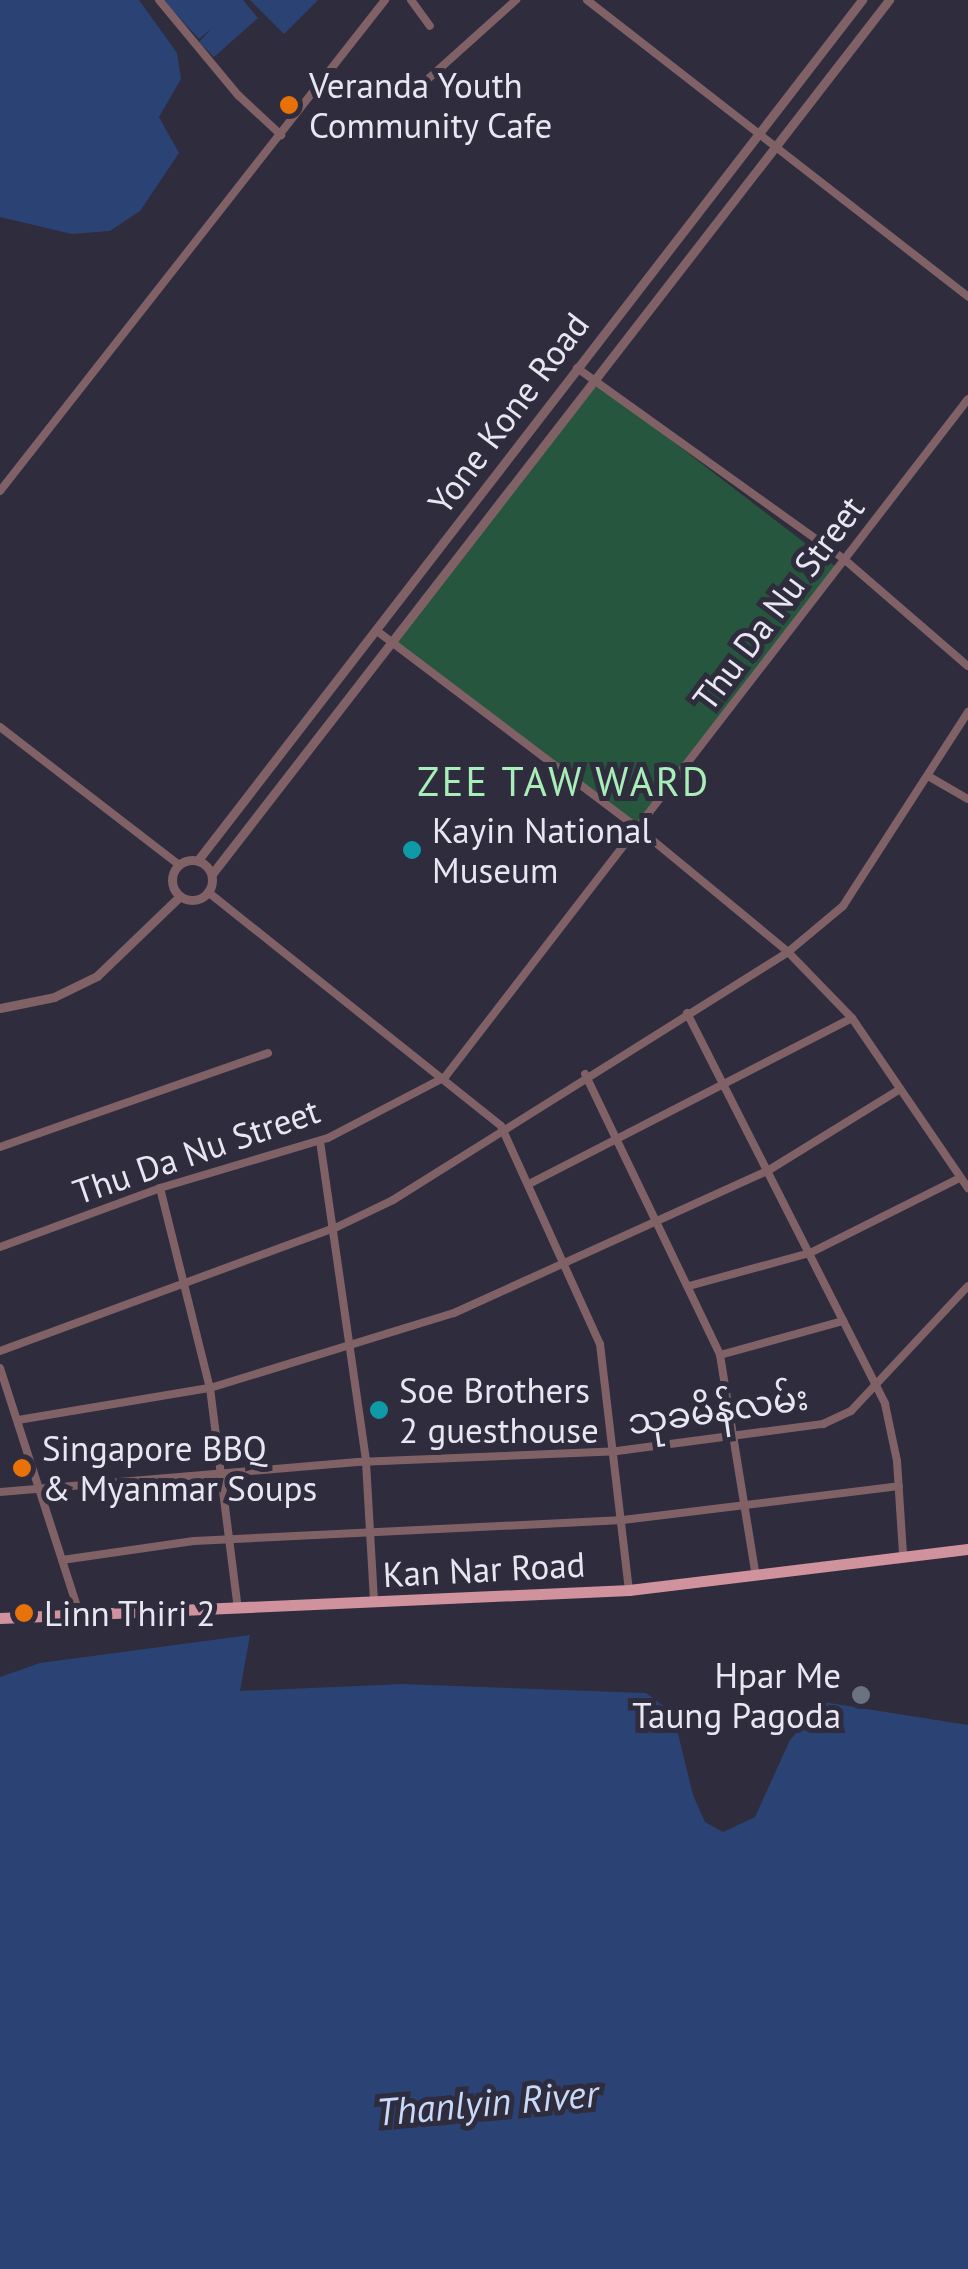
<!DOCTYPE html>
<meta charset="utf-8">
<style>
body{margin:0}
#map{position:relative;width:968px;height:2269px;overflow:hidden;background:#2e2c3d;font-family:"PT Sans","Noto Sans Myanmar",sans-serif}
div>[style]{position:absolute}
.green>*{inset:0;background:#27563e}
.water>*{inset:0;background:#2b4274}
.minor>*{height:8px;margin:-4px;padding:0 4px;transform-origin:4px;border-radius:4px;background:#806166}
.tertiary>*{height:9px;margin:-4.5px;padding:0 4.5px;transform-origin:4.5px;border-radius:4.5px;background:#806166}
.tertiary>.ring{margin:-4.5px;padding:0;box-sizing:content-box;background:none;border:9px solid #806166;border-radius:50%}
.primary>*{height:11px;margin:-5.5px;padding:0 5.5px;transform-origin:5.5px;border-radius:5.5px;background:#d0929c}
.dots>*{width:28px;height:28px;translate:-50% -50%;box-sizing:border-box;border:5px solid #2e2c3d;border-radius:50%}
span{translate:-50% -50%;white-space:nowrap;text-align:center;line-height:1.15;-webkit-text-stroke:10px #2e2c3d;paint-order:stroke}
.poi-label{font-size:35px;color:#e7e6f1}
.left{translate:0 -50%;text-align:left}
.right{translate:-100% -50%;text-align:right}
.street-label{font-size:35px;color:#e7e6f1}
.water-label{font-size:38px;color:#c9d9f9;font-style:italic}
.quarter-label{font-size:40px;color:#a9edb8;letter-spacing:2.5px}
</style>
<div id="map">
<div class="green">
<i style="clip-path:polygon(593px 380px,840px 570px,639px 829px,391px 642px)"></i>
</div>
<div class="water">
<i style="clip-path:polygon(0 0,139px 0,177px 53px,181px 79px,159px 117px,179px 153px,140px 211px,110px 231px,72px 234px,0 217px)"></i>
<i style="clip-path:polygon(163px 0,243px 0,258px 18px,214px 57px,199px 42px,212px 28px,199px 39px)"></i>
<i style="clip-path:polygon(250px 0,318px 0,284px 34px)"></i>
<i style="clip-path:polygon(250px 1635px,240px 1691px,402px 1684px,646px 1693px,673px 1713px,693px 1795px,705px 1822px,723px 1832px,755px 1817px,790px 1740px,823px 1702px,968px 1725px,968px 2269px,0 2269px,0 1677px,40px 1663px)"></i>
</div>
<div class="minor">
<i style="left:159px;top:0;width:124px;rotate:50.3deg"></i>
<i style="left:238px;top:95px;width:59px;rotate:42.9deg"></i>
<i style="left:411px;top:0;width:32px;rotate:54deg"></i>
<i style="left:587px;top:0;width:483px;rotate:37.9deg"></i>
<i style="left:418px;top:88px;width:132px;rotate:-41.9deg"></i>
<i style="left:577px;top:368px;width:330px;rotate:35.6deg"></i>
<i style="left:845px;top:560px;width:162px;rotate:40.8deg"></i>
<i style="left:0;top:491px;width:624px;rotate:-51.9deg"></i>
<i style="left:377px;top:631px;width:328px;rotate:37.1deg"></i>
<i style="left:639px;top:829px;width:193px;rotate:39.5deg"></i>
<i style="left:788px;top:952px;width:92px;rotate:45.9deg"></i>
<i style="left:852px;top:1018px;width:206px;rotate:55.7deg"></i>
<i style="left:0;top:727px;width:226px;rotate:37.6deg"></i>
<i style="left:928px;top:776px;width:46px;rotate:29.9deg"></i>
<i style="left:208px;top:892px;width:375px;rotate:38.6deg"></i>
<i style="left:501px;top:1126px;width:239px;rotate:65.6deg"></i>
<i style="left:600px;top:1344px;width:248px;rotate:83.3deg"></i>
<i style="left:687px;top:1013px;width:438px;rotate:63.1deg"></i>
<i style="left:885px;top:1404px;width:58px;rotate:78.1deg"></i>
<i style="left:897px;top:1461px;width:93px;rotate:86.3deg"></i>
<i style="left:585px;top:1074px;width:312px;rotate:64.3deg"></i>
<i style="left:720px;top:1355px;width:220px;rotate:80.8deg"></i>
<i style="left:320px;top:1141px;width:324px;rotate:81.8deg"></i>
<i style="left:366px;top:1462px;width:139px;rotate:86.7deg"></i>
<i style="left:0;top:1147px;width:284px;rotate:-19.3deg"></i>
<i style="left:529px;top:1184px;width:363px;rotate:-27.2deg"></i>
<i style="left:160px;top:1188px;width:206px;rotate:76deg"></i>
<i style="left:210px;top:1388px;width:223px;rotate:82.8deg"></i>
<i style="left:0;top:1247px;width:171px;rotate:-20.2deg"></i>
<i style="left:160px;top:1188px;width:175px;rotate:-16.6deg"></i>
<i style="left:328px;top:1138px;width:132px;rotate:-27.5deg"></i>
<i style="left:445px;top:1077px;width:856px;rotate:-52.35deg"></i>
<i style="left:689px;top:1286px;width:125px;rotate:-15.3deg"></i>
<i style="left:810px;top:1253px;width:168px;rotate:-26.6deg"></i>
<i style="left:0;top:1351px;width:359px;rotate:-20.2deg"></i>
<i style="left:337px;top:1227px;width:62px;rotate:-25.7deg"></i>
<i style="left:393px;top:1200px;width:466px;rotate:-32.1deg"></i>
<i style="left:788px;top:952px;width:72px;rotate:-39.9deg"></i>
<i style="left:843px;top:906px;width:231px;rotate:-57.2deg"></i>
<i style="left:720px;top:1355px;width:128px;rotate:-15.5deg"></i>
<i style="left:0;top:1368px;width:261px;rotate:72.1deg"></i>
<i style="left:18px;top:1420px;width:195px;rotate:-9.5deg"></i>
<i style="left:210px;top:1388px;width:255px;rotate:-17.1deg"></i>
<i style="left:454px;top:1313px;width:346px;rotate:-24.4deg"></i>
<i style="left:769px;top:1170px;width:154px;rotate:-31.7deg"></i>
<i style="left:0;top:1492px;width:359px;rotate:-4.8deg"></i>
<i style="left:358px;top:1462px;width:259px;rotate:-2.4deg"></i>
<i style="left:617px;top:1451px;width:208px;rotate:-7.5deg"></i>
<i style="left:823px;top:1424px;width:31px;rotate:-25deg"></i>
<i style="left:851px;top:1411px;width:171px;rotate:-46.9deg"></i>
<i style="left:62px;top:1560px;width:133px;rotate:-8.2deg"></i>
<i style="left:194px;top:1541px;width:430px;rotate:-2.8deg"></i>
<i style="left:623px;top:1520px;width:278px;rotate:-7deg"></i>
</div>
<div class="tertiary">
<i class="ring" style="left:172px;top:860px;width:31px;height:31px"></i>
<i style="left:198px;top:860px;width:1087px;rotate:-52.33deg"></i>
<i style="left:212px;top:874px;width:1106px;rotate:-52.24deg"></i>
<i style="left:0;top:1008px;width:55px;rotate:-11.5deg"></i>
<i style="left:54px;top:997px;width:48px;rotate:-26deg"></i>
<i style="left:97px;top:976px;width:115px;rotate:-43.9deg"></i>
</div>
<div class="primary">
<i style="left:0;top:1618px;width:630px;rotate:-2.55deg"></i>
<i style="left:629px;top:1590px;width:341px;rotate:-6.9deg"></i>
</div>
<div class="dots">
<i style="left:289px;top:105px;background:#e8710a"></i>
<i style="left:412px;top:850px;background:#0f9aa8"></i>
<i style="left:379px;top:1410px;background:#0f9aa8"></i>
<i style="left:22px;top:1468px;background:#e8710a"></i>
<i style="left:24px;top:1613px;background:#e8710a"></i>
<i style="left:861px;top:1695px;background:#6b7280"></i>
</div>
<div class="poi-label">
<span class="left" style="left:309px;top:105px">Veranda Youth<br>Community Cafe</span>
<span class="left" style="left:432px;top:850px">Kayin National<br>Museum</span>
<span class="left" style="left:399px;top:1410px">Soe Brothers<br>2 guesthouse</span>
<span class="left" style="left:42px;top:1468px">Singapore BBQ<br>&amp; Myanmar Soups</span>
<span class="left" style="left:44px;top:1613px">Linn Thiri 2</span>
<span class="right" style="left:841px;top:1695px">Hpar Me<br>Taung Pagoda</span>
</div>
<div class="street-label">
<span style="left:508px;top:413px;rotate:-53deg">Yone Kone Road</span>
<span style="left:778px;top:603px;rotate:-53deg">Thu Da Nu Street</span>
<span style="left:196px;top:1151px;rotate:-19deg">Thu Da Nu Street</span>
<span style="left:718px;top:1409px;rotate:-8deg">သုခမိန်လမ်း</span>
<span style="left:484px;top:1569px;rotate:-3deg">Kan Nar Road</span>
</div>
<div class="water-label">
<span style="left:487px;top:2102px;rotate:-5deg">Thanlyin River</span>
</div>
<div class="quarter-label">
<span style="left:564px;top:781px">ZEE TAW WARD</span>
</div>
</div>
